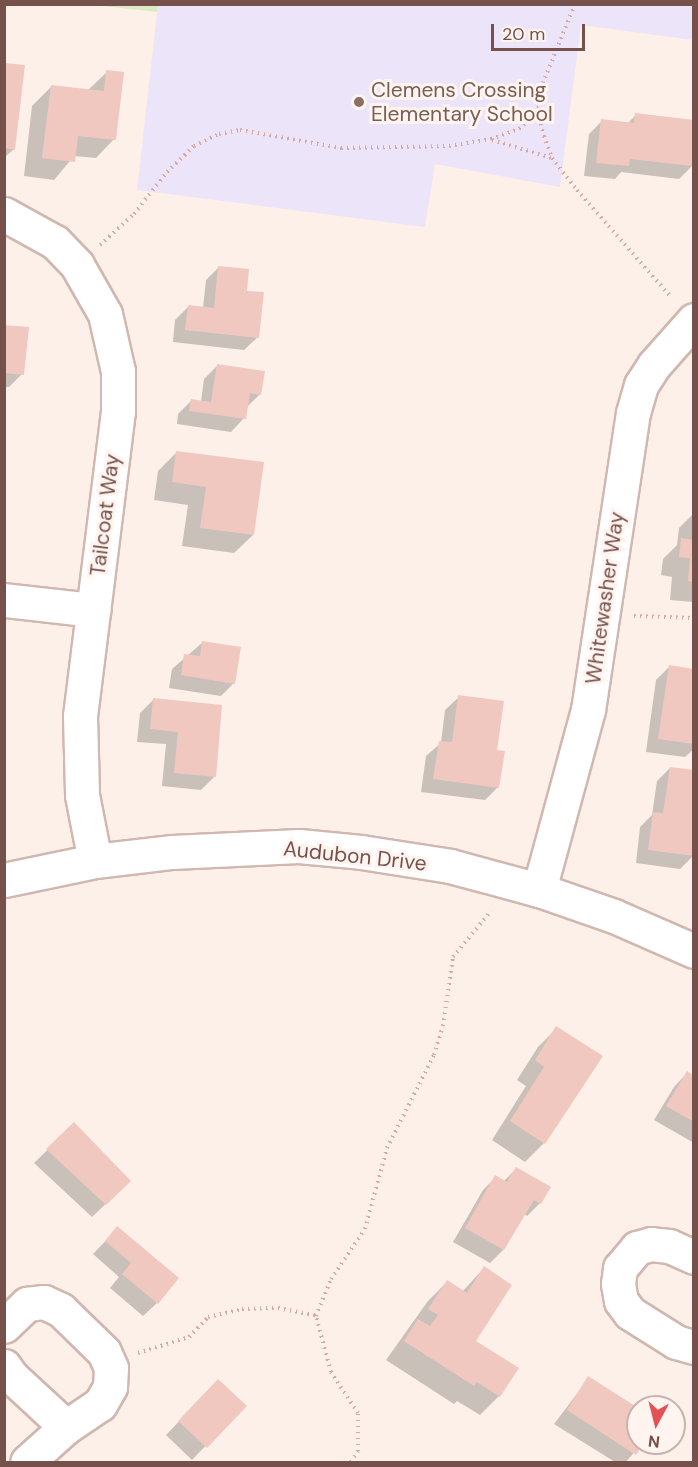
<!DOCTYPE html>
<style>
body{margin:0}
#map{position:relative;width:698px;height:1467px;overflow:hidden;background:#fcf0e8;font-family:"DM Sans",sans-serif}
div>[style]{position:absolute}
.education>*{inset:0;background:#ece5f9}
.green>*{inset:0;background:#deeac6}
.shadow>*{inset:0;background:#0003}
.building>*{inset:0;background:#f1c8c0}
.path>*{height:4px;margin-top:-2px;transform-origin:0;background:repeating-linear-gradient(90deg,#d6aaa3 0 1.5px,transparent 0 6px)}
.roads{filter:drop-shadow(2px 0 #d0b7b0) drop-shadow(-2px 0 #d0b7b0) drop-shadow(0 2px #d0b7b0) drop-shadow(0 -2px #d0b7b0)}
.minor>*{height:33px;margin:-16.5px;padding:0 16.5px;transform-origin:16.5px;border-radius:16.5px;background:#fff}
.dots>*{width:16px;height:16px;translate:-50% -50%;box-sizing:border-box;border:3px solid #fff4ef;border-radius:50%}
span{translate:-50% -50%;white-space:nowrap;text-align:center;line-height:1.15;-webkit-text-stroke:6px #fff4ef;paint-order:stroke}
.education-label{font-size:21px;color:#785e54}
.left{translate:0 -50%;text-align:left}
.street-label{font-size:21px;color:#76514c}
.frame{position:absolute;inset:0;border:6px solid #76514c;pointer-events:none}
.north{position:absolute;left:626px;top:1395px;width:60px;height:60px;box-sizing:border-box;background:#fff4ef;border:2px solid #c8b3ae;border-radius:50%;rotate:187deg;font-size:16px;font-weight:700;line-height:24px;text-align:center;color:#76514c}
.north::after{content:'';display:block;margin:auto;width:21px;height:27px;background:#e35154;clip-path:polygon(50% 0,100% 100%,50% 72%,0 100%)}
.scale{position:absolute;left:491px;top:24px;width:94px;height:27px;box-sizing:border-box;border:3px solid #76514c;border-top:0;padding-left:8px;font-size:18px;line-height:21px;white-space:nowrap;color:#76514c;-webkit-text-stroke:4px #fff4ef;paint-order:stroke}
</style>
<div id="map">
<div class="education">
<i style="clip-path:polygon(158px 5px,693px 5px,693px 40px,581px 25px,560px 187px,435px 164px,425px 227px,137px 190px)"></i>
</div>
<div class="green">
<i style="clip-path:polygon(95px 5px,158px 4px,158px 5px,157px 12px)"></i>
</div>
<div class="shadow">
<i style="clip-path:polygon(4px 64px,24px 67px,14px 149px,4px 158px)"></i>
<i style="clip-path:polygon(107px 72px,114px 139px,96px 158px,74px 156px,54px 180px,24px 176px,32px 106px,51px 87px,87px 91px)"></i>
<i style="clip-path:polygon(636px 115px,694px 122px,692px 166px,679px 179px,621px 172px,615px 179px,584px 176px,589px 134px,602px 121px,627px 124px)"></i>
<i style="clip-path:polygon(219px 267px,245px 292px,258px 337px,244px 350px,173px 342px,175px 320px,188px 307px,203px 308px,206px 280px)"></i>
<i style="clip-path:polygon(4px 326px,22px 374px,9px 387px,4px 387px)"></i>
<i style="clip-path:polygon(217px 366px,260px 394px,247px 407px,244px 418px,231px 432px,177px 424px,178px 414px,191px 401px,201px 402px,204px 379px)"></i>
<i style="clip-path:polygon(177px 452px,253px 535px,234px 553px,182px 546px,188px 505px,154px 500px,158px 471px)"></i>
<i style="clip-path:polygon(694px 513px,694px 602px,670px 600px,672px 577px,661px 575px,663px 559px,677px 545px,679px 528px)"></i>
<i style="clip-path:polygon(202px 643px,234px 683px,221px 696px,169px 688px,172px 669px)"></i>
<i style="clip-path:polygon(669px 667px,694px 671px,694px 749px,685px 757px,646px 752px,656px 680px)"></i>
<i style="clip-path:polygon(459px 697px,495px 751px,498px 787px,485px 800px,421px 792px,426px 756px,441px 743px,445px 710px)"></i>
<i style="clip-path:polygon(153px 700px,214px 777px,201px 790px,162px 786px,166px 744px,137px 742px,140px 713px)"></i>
<i style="clip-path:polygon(670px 768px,693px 856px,680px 869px,636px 863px,640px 827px,652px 815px,657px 781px)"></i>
<i style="clip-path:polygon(557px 1028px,544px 1143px,525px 1162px,492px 1140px,526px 1086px,517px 1080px,538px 1047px)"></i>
<i style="clip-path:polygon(687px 1073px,694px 1077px,694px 1143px,654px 1120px,674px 1087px)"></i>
<i style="clip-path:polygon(74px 1124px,116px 1194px,92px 1217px,34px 1163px)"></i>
<i style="clip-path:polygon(516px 1169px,540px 1203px,527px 1216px,524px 1214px,503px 1250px,490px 1263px,453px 1242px,483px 1190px,496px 1177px,503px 1182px)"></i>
<i style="clip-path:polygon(118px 1228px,157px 1303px,143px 1316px,110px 1288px,119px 1277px,93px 1254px)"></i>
<i style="clip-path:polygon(484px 1268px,474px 1342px,499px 1396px,480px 1415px,457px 1401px,454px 1404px,386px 1360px,428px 1301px,447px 1282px,462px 1292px)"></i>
<i style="clip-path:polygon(589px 1378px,638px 1409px,638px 1443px,642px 1443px,626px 1462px,615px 1462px,554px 1424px)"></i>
<i style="clip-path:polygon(218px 1381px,244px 1406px,192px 1460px,166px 1435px)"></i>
</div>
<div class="building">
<i style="clip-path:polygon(5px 63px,25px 65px,15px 150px,5px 148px)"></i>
<i style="clip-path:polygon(106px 70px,124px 72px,116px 140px,78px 136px,75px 162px,42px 158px,51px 85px,104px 91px)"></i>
<i style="clip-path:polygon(635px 113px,694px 120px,693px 166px,630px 159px,629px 166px,596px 163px,601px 119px,634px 123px)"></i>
<i style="clip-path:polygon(218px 266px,249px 269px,247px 291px,264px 292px,259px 338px,185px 330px,188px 305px,214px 308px)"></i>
<i style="clip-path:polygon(4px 325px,29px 327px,24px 375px,4px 373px)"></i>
<i style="clip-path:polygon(217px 364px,265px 371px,261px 395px,250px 393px,246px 419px,189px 411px,191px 399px,211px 402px)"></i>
<i style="clip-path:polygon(176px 451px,264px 462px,254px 535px,200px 528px,206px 487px,172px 482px)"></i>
<i style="clip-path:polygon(681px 538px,694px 540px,694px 582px,688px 581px,690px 558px,679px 557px)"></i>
<i style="clip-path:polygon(202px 641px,241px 647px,235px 684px,181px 675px,184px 654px,200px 656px)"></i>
<i style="clip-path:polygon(669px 665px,694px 669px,694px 744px,658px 739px)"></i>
<i style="clip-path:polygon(458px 695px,504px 701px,497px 750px,505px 751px,499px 788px,433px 779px,439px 741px,452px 742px)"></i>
<i style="clip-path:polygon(153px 698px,222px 705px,216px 777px,174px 773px,178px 732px,150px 729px)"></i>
<i style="clip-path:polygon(670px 767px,694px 770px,694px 856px,648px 850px,653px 812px,663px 813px)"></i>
<i style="clip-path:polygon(556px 1026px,603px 1056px,545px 1144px,510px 1121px,544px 1067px,535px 1060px)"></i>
<i style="clip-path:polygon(687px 1071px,694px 1076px,694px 1122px,666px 1106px)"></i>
<i style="clip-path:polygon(74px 1122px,131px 1181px,106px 1205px,46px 1149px)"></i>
<i style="clip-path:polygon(516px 1167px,551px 1187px,541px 1204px,534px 1200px,504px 1250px,465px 1228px,495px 1175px,507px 1182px)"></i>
<i style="clip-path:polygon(117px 1226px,179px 1278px,158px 1304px,122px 1274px,131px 1263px,105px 1241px)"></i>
<i style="clip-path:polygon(484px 1266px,512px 1285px,476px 1341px,519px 1368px,500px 1397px,477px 1382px,474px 1386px,404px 1341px,418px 1319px,430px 1326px,438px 1315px,428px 1309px,447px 1280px,467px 1293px)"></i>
<i style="clip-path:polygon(588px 1376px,638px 1408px,638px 1443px,644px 1443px,636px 1455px,567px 1410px)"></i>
<i style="clip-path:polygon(218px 1379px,247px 1406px,207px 1448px,178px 1421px)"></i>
</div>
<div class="path">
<i style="left:575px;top:4px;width:85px;rotate:112.1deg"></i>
<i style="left:543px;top:83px;width:29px;rotate:100deg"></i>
<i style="left:538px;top:112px;width:25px;rotate:76deg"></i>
<i style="left:544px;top:136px;width:23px;rotate:70deg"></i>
<i style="left:552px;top:158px;width:41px;rotate:52deg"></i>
<i style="left:577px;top:190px;width:144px;rotate:48.7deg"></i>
<i style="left:492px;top:140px;width:63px;rotate:16.7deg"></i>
<i style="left:100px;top:245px;width:46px;rotate:-42.4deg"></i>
<i style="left:134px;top:214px;width:53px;rotate:-51.8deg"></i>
<i style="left:167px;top:172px;width:37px;rotate:-44deg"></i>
<i style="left:194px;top:146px;width:28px;rotate:-26deg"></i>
<i style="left:219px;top:134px;width:21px;rotate:-11deg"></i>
<i style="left:240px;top:130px;width:103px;rotate:10.1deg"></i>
<i style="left:341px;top:148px;width:108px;rotate:-1.1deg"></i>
<i style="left:449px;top:146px;width:43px;rotate:-9.5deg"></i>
<i style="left:491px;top:139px;width:30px;rotate:-20deg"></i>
<i style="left:519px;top:129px;width:25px;rotate:-42deg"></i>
<i style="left:634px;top:616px;width:60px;rotate:1.9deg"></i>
<i style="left:138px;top:1353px;width:53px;rotate:-17.4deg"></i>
<i style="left:189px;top:1337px;width:28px;rotate:-46deg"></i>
<i style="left:208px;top:1317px;width:35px;rotate:-13deg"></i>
<i style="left:242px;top:1309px;width:36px;rotate:-2deg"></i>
<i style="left:278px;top:1308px;width:38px;rotate:11deg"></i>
<i style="left:351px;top:1462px;width:13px;rotate:-58deg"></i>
<i style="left:358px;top:1451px;width:38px;rotate:-90deg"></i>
<i style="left:358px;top:1413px;width:49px;rotate:-123.4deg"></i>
<i style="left:331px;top:1372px;width:58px;rotate:-105deg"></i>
<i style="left:316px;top:1316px;width:40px;rotate:-68deg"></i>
<i style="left:331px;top:1279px;width:60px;rotate:-55.8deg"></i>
<i style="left:365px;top:1229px;width:84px;rotate:-74.8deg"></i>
<i style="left:387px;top:1148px;width:104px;rotate:-63.2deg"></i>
<i style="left:434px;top:1055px;width:30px;rotate:-73deg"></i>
<i style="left:443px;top:1026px;width:70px;rotate:-81.8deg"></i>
<i style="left:453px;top:957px;width:60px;rotate:-50.4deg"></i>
</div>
<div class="roads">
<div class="minor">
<i style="left:4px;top:214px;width:58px;rotate:28.8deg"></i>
<i style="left:55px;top:242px;width:32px;rotate:46deg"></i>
<i style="left:77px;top:265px;width:56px;rotate:60.3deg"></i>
<i style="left:105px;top:314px;width:58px;rotate:77.2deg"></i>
<i style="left:118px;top:371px;width:40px;rotate:90deg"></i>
<i style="left:118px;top:411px;width:307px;rotate:97.1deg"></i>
<i style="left:80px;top:716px;width:79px;rotate:88.5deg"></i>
<i style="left:82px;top:795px;width:67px;rotate:78.9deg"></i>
<i style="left:4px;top:600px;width:90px;rotate:6.4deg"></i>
<i style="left:4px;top:880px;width:93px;rotate:-11.8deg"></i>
<i style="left:95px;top:861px;width:78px;rotate:-6.7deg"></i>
<i style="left:172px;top:852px;width:127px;rotate:-2.7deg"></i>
<i style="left:299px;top:846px;width:62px;rotate:5.5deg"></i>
<i style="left:361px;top:852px;width:90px;rotate:8.9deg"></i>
<i style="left:450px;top:866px;width:92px;rotate:15.1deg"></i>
<i style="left:539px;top:890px;width:79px;rotate:19.1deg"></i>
<i style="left:614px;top:916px;width:87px;rotate:23.6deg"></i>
<i style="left:539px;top:890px;width:187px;rotate:-74.8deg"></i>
<i style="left:588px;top:710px;width:300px;rotate:-81.4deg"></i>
<i style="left:633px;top:413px;width:29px;rotate:-74deg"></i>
<i style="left:641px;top:385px;width:24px;rotate:-57deg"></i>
<i style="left:654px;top:365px;width:60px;rotate:-48.4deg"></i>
<i style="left:694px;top:1257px;width:27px;rotate:-156deg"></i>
<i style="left:669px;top:1246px;width:18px;rotate:-174deg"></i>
<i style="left:651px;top:1244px;width:15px;rotate:164deg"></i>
<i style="left:637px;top:1248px;width:26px;rotate:130deg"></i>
<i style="left:620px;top:1268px;width:16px;rotate:97deg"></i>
<i style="left:618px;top:1284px;width:17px;rotate:80deg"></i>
<i style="left:621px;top:1301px;width:15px;rotate:53deg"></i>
<i style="left:630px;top:1313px;width:54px;rotate:32.2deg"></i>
<i style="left:676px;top:1342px;width:19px;rotate:16deg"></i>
<i style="left:4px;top:1326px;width:32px;rotate:-44deg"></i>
<i style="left:27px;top:1304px;width:17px;rotate:-7deg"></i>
<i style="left:44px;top:1302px;width:19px;rotate:25deg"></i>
<i style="left:61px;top:1310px;width:60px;rotate:44.3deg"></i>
<i style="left:104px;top:1352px;width:17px;rotate:66deg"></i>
<i style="left:111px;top:1368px;width:19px;rotate:93deg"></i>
<i style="left:110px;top:1387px;width:20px;rotate:120deg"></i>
<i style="left:100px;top:1404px;width:41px;rotate:145.9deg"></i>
<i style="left:66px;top:1427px;width:52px;rotate:138.1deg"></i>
<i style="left:4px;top:1366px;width:12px;rotate:55deg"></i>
<i style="left:11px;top:1376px;width:75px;rotate:42.8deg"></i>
</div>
</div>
<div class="dots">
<i style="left:359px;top:102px;background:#8d6e63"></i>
</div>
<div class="education-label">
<span class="left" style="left:371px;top:102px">Clemens Crossing<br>Elementary School</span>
</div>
<div class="street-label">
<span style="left:105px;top:515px;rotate:-83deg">Tailcoat Way</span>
<span style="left:605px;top:598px;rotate:-82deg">Whitewasher Way</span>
<span style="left:355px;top:856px;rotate:6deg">Audubon Drive</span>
</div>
<div class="frame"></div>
<div class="north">N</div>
<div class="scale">20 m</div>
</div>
